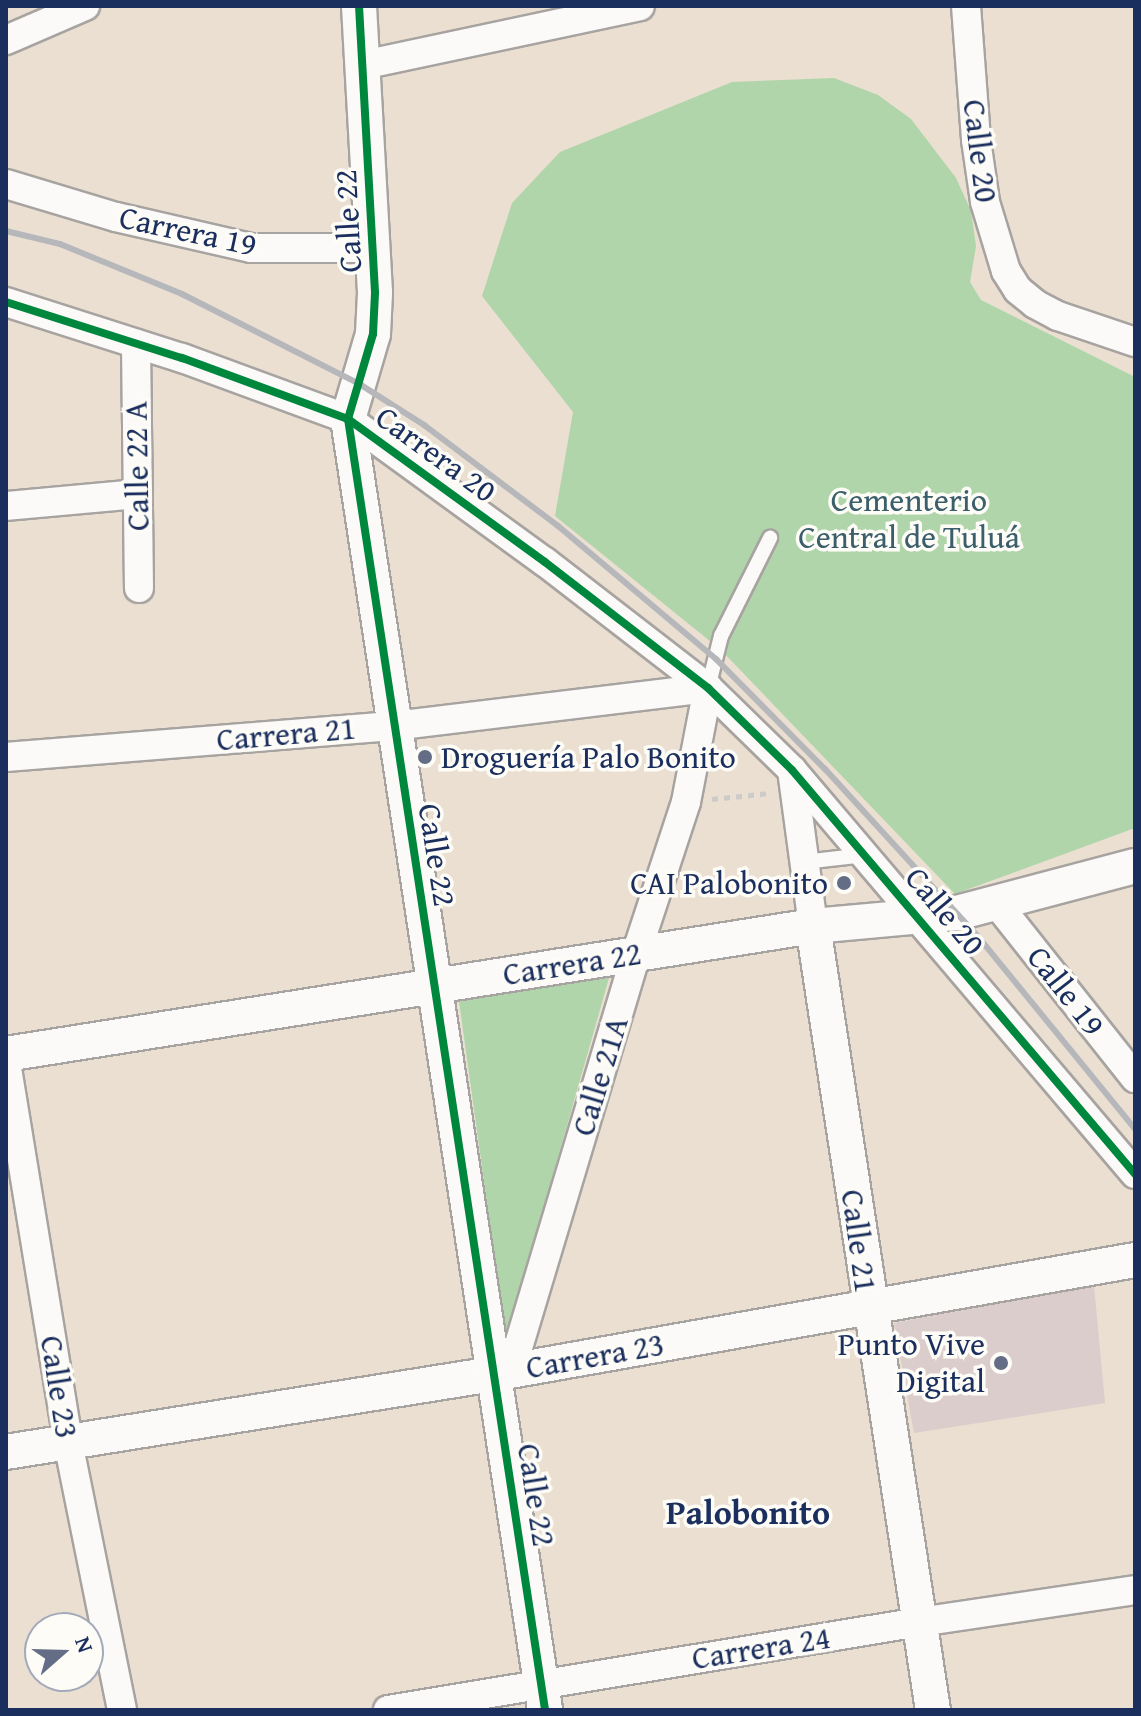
<!DOCTYPE html>
<meta charset="utf-8">
<style>
body{margin:0}
#map{position:relative;width:1141px;height:1716px;overflow:hidden;background:#eadfd0;font-family:"Gentium Book Plus",serif}
div>[style]{position:absolute}
.green>*{inset:0;background:#b0d5aa}
.building>*{inset:0;background:#dacdcb}
.path>*{height:5px;margin-top:-2.5px;transform-origin:0;background:repeating-linear-gradient(90deg,#cbcbca 0 6px,transparent 0 12px)}
.roads{filter:drop-shadow(2px 0 #a7a3a0) drop-shadow(-2px 0 #a7a3a0) drop-shadow(0 2px #a7a3a0) drop-shadow(0 -2px #a7a3a0)}
.service>*{height:14px;margin:-7px;padding:0 7px;transform-origin:7px;border-radius:7px;background:#fcfaf8}
.minor>*{height:28px;margin:-14px;padding:0 14px;transform-origin:14px;border-radius:14px;background:#fcfaf8}
.tertiary>*{height:34px;margin:-17px;padding:0 17px;transform-origin:17px;border-radius:17px;background:#fcfaf8}
.rail>*{height:6px;margin:-3px;padding:0 3px;transform-origin:3px;border-radius:3px;background:#b6b7ba}
.cycleway>*{height:8px;margin:-4px;padding:0 4px;transform-origin:4px;border-radius:4px;background:#00873e}
.dots>*{width:22px;height:22px;translate:-50% -50%;box-sizing:border-box;border:4px solid #fdfcf7;border-radius:50%}
span{translate:-50% -50%;white-space:nowrap;text-align:center;line-height:1.15;-webkit-text-stroke:7px #fdfcf7;paint-order:stroke}
.street-label{font-size:32px;color:#1b2f5e}
.park-label{font-size:32px;color:#3a5e6b}
.poi-label{font-size:32px;color:#1b2f5e}
.left{translate:0 -50%;text-align:left}
.right{translate:-100% -50%;text-align:right}
.neighbourhood-label{font-size:34px;color:#1b2f5e;font-weight:700}
.frame{position:absolute;inset:0;border:8px solid #1b2f5e;pointer-events:none}
.north{position:absolute;left:24px;top:1612px;width:80px;height:80px;box-sizing:border-box;background:#fdfcf7;border:2px solid #a3aaba;border-radius:50%;rotate:70deg;font-size:22px;font-weight:700;line-height:32px;text-align:center;color:#1b2f5e}
.north::after{content:'';display:block;margin:auto;width:28px;height:36px;background:#636d86;clip-path:polygon(50% 0,100% 100%,50% 72%,0 100%)}
</style>
<div id="map">
<div class="green">
<i style="clip-path:polygon(834px 78px,878px 95px,911px 119px,956px 178px,971px 211px,976px 246px,970px 282px,981px 300px,1135px 377px,1135px 828px,955px 894px,721px 650px,555px 516px,573px 412px,482px 296px,512px 203px,560px 152px,732px 82px)"></i>
<i style="clip-path:polygon(611px 971px,506px 1340px,458px 994px)"></i>
</div>
<div class="building">
<i style="clip-path:polygon(1094px 1286px,1105px 1403px,914px 1433px,894px 1323px)"></i>
</div>
<div class="path">
<i style="left:712px;top:799px;width:58px;rotate:-5.9deg"></i>
</div>
<div class="roads">
<div class="service">
<i style="left:708px;top:688px;width:54px;rotate:-76deg"></i>
<i style="left:721px;top:636px;width:110px;rotate:-63.4deg"></i>
<i style="left:804px;top:862px;width:61px;rotate:-6.5deg"></i>
</div>
<div class="minor">
<i style="left:966px;top:6px;width:134px;rotate:85.7deg"></i>
<i style="left:976px;top:140px;width:63px;rotate:81.7deg"></i>
<i style="left:985px;top:202px;width:72px;rotate:73.1deg"></i>
<i style="left:1006px;top:271px;width:22px;rotate:58deg"></i>
<i style="left:1018px;top:290px;width:22px;rotate:39deg"></i>
<i style="left:1035px;top:304px;width:26px;rotate:28deg"></i>
<i style="left:1058px;top:316px;width:81px;rotate:18.7deg"></i>
<i style="left:6px;top:40px;width:86px;rotate:-23.3deg"></i>
<i style="left:363px;top:65px;width:283px;rotate:-12deg"></i>
<i style="left:6px;top:184px;width:115px;rotate:16.7deg"></i>
<i style="left:116px;top:217px;width:139px;rotate:12.9deg"></i>
<i style="left:251px;top:248px;width:123px"></i>
<i style="left:6px;top:302px;width:185px;rotate:17.7deg"></i>
<i style="left:182px;top:358px;width:177px;rotate:20.2deg"></i>
<i style="left:348px;top:419px;width:243px;rotate:36deg"></i>
<i style="left:545px;top:562px;width:206px;rotate:37.7deg"></i>
<i style="left:708px;top:688px;width:117px;rotate:44.3deg"></i>
<i style="left:792px;top:770px;width:530px;rotate:49.67deg"></i>
<i style="left:136px;top:344px;width:244px;rotate:89.3deg"></i>
<i style="left:6px;top:506px;width:132px;rotate:-5.2deg"></i>
<i style="left:6px;top:757px;width:389px;rotate:-4.6deg"></i>
<i style="left:394px;top:726px;width:316px;rotate:-6.9deg"></i>
<i style="left:792px;top:770px;width:157px;rotate:82.3deg"></i>
<i style="left:998px;top:905px;width:221px;rotate:51.6deg"></i>
<i style="left:6px;top:1062px;width:385px;rotate:80.7deg"></i>
<i style="left:68px;top:1442px;width:273px;rotate:78.6deg"></i>
<i style="left:511px;top:1371px;width:435px;rotate:-73.3deg"></i>
<i style="left:636px;top:954px;width:160px;rotate:-71.8deg"></i>
<i style="left:686px;top:802px;width:116px;rotate:-79.1deg"></i>
<i style="left:388px;top:1710px;width:538px;rotate:-9.41deg"></i>
<i style="left:919px;top:1622px;width:218px;rotate:-8.4deg"></i>
</div>
<div class="tertiary">
<i style="left:359px;top:6px;width:287px;rotate:86.8deg"></i>
<i style="left:375px;top:293px;width:41px;rotate:92.8deg"></i>
<i style="left:373px;top:334px;width:89px;rotate:106.4deg"></i>
<i style="left:348px;top:419px;width:1306px;rotate:81.32deg"></i>
<i style="left:813px;top:926px;width:793px;rotate:81.3deg"></i>
<i style="left:6px;top:1054px;width:817px;rotate:-9.01deg"></i>
<i style="left:813px;top:926px;width:145px;rotate:-5.2deg"></i>
<i style="left:957px;top:913px;width:184px;rotate:-14.8deg"></i>
<i style="left:6px;top:1452px;width:493px;rotate:-9.1deg"></i>
<i style="left:493px;top:1374px;width:652px;rotate:-10.07deg"></i>
</div>
</div>
<div class="rail">
<i style="left:6px;top:231px;width:56px;rotate:13.5deg"></i>
<i style="left:60px;top:244px;width:132px;rotate:22.3deg"></i>
<i style="left:182px;top:294px;width:201px;rotate:26.9deg"></i>
<i style="left:361px;top:385px;width:75px;rotate:32.4deg"></i>
<i style="left:424px;top:425px;width:168px;rotate:37deg"></i>
<i style="left:558px;top:526px;width:207px;rotate:40.1deg"></i>
<i style="left:716px;top:659px;width:155px;rotate:45.3deg"></i>
<i style="left:825px;top:769px;width:230px;rotate:47.6deg"></i>
<i style="left:980px;top:939px;width:245px;rotate:50.8deg"></i>
</div>
<div class="cycleway">
<i style="left:359px;top:6px;width:287px;rotate:86.8deg"></i>
<i style="left:375px;top:293px;width:41px;rotate:92.8deg"></i>
<i style="left:373px;top:334px;width:89px;rotate:106.4deg"></i>
<i style="left:348px;top:419px;width:1306px;rotate:81.32deg"></i>
<i style="left:6px;top:302px;width:185px;rotate:17.7deg"></i>
<i style="left:182px;top:358px;width:177px;rotate:20.2deg"></i>
<i style="left:348px;top:419px;width:243px;rotate:36deg"></i>
<i style="left:545px;top:562px;width:206px;rotate:37.7deg"></i>
<i style="left:708px;top:688px;width:117px;rotate:44.3deg"></i>
<i style="left:792px;top:770px;width:530px;rotate:49.67deg"></i>
</div>
<div class="dots">
<i style="left:425px;top:757px;background:#636d86"></i>
<i style="left:844px;top:883px;background:#636d86"></i>
<i style="left:1001px;top:1363px;background:#636d86"></i>
</div>
<div class="street-label">
<span style="left:980px;top:151px;rotate:83deg">Calle 20</span>
<span style="left:348px;top:221px;rotate:-93deg">Calle 22</span>
<span style="left:188px;top:231px;rotate:12deg">Carrera 19</span>
<span style="left:436px;top:454px;rotate:36deg">Carrera 20</span>
<span style="left:137px;top:466px;rotate:-91deg">Calle 22 A</span>
<span style="left:286px;top:734px;rotate:-5deg">Carrera 21</span>
<span style="left:437px;top:855px;rotate:81deg">Calle 22</span>
<span style="left:945px;top:911px;rotate:50deg">Calle 20</span>
<span style="left:572px;top:964px;rotate:-9deg">Carrera 22</span>
<span style="left:1066px;top:991px;rotate:52deg">Calle 19</span>
<span style="left:600px;top:1076px;rotate:-73deg">Calle 21A</span>
<span style="left:859px;top:1241px;rotate:82deg">Calle 21</span>
<span style="left:595px;top:1356px;rotate:-10deg">Carrera 23</span>
<span style="left:59px;top:1387px;rotate:81deg">Calle 23</span>
<span style="left:536px;top:1495px;rotate:81deg">Calle 22</span>
<span style="left:761px;top:1648px;rotate:-9deg">Carrera 24</span>
</div>
<div class="park-label">
<span style="left:909px;top:519px">Cementerio<br>Central de Tuluá</span>
</div>
<div class="poi-label">
<span class="left" style="left:441px;top:757px">Droguería Palo Bonito</span>
<span class="right" style="left:828px;top:883px">CAI Palobonito</span>
<span class="right" style="left:985px;top:1363px">Punto Vive<br>Digital</span>
</div>
<div class="neighbourhood-label">
<span style="left:748px;top:1512px">Palobonito</span>
</div>
<div class="frame"></div>
<div class="north">N</div>
</div>
